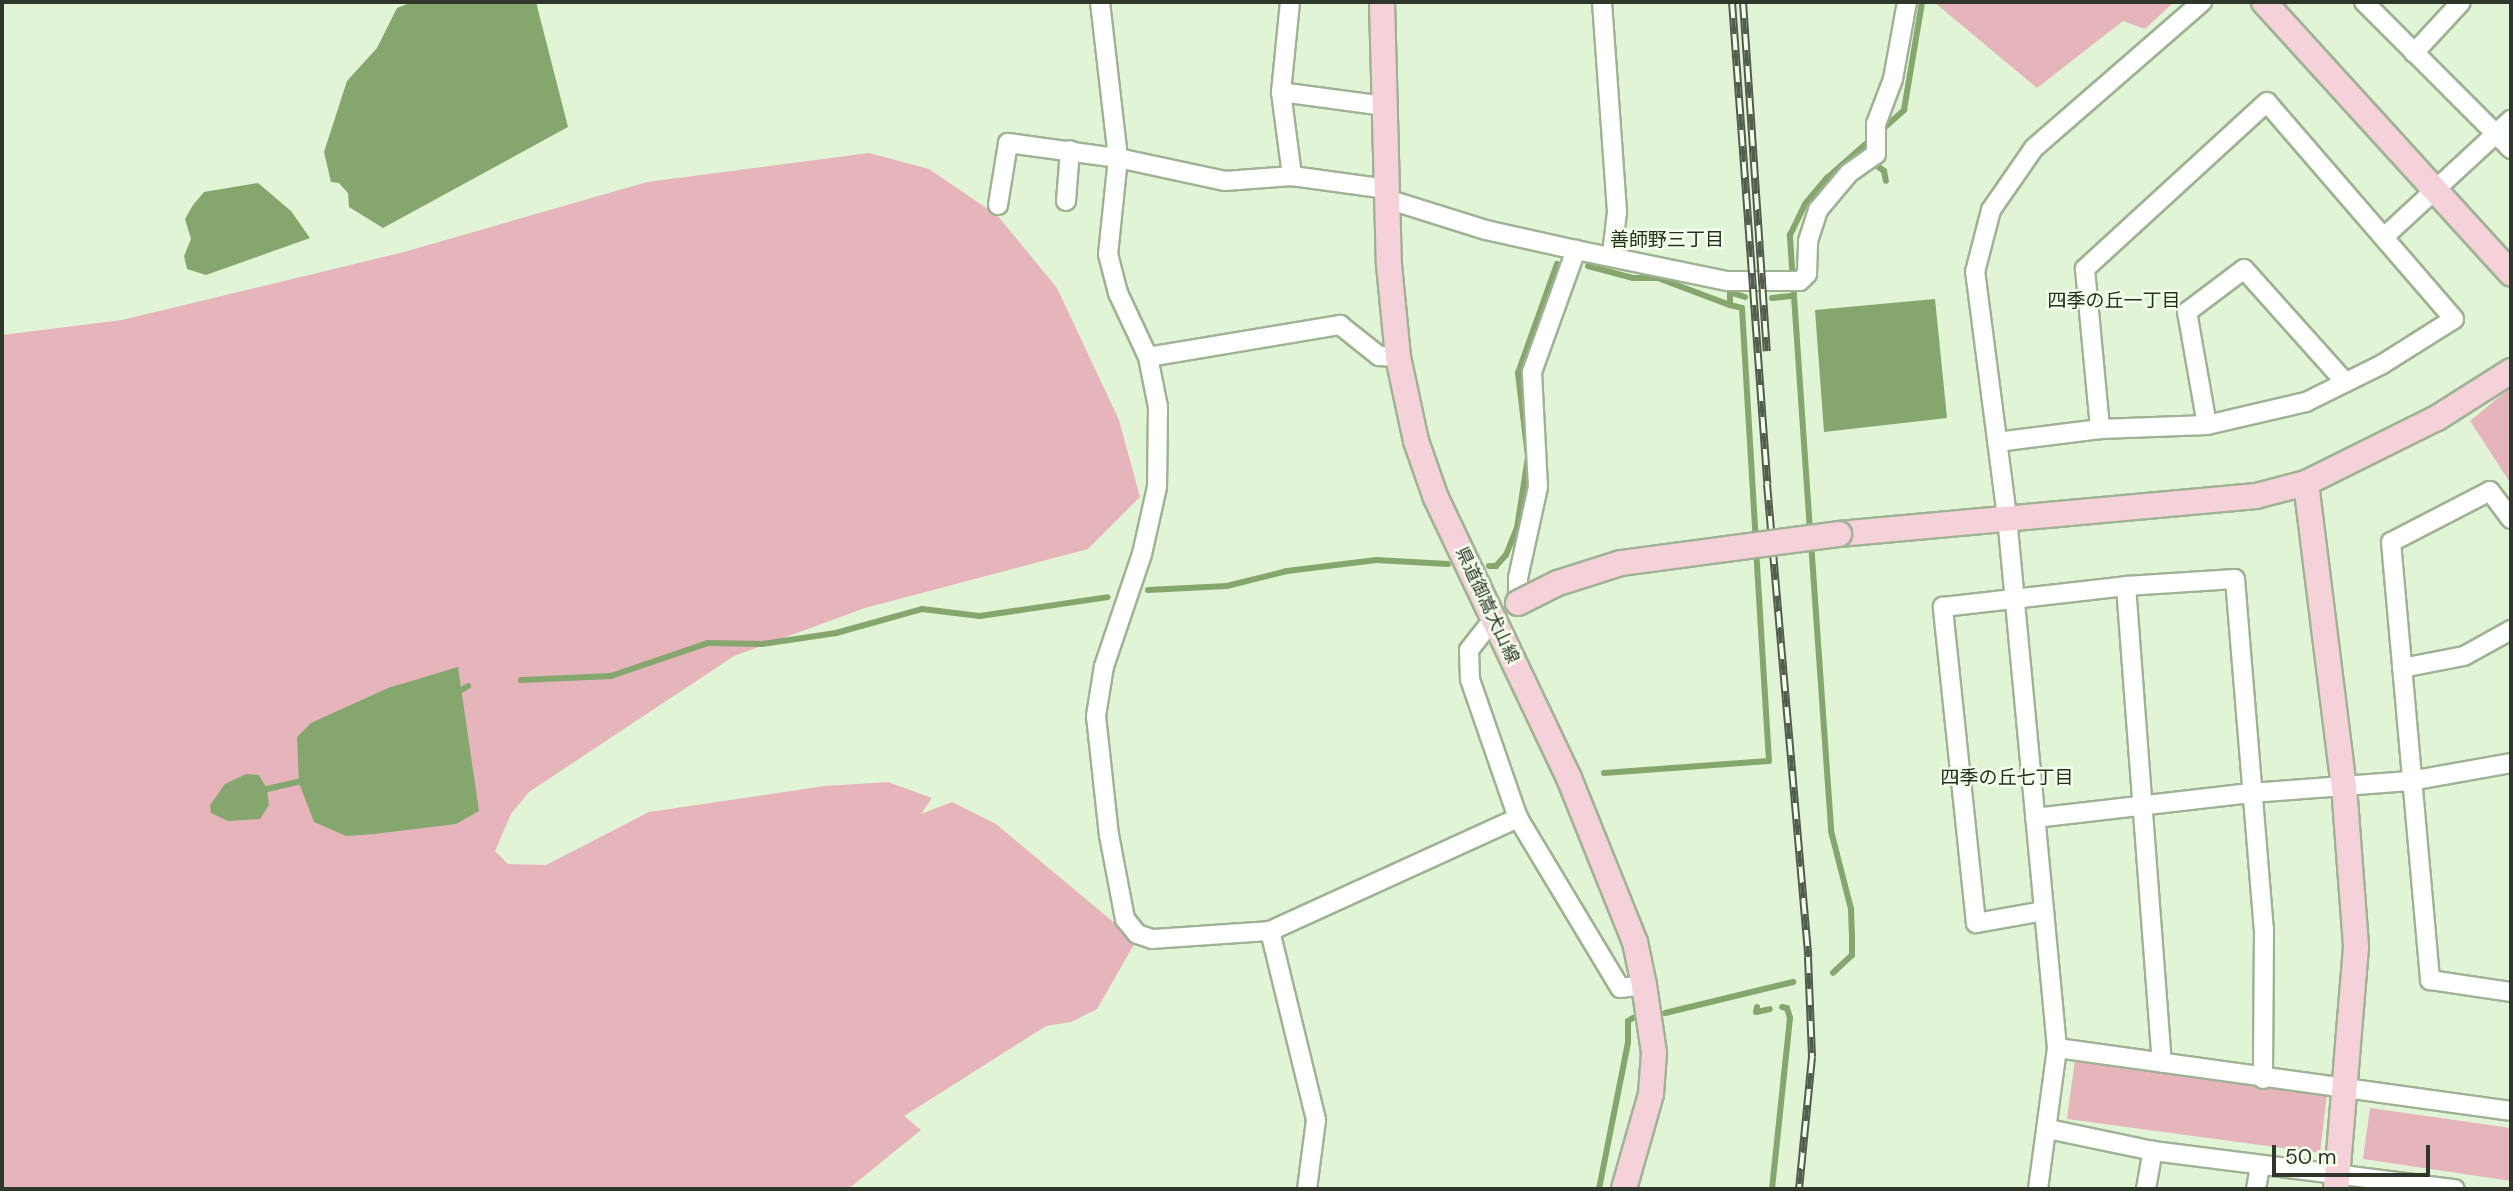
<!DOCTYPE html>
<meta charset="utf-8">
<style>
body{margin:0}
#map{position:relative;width:2513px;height:1191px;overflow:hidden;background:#e1f4d5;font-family:"DM Sans","Noto Sans JP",sans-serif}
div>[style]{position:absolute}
.green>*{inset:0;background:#e6b5bc}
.water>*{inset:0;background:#85a76e}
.stream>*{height:6px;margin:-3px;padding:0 3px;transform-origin:3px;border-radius:3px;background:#85a76e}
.roads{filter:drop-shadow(2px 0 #a0b294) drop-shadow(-2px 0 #a0b294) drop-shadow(0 2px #a0b294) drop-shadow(0 -2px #a0b294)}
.street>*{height:18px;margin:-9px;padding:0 9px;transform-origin:9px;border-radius:9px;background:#fff}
.secondary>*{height:24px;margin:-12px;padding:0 12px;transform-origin:12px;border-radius:12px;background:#f5d1d9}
.rail>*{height:8px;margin-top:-4px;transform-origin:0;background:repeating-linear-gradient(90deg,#f3ffec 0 16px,#535d4d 0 32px);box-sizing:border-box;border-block:2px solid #535d4d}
.bridges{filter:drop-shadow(2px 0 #a0b294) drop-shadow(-2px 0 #a0b294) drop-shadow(0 2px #a0b294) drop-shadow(0 -2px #a0b294)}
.secondary-bridge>*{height:24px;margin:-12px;padding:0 12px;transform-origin:12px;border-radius:12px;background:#f5d1d9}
span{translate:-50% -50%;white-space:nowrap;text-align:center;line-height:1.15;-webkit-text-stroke:5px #f3ffec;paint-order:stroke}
.street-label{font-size:18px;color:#2f362a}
.neighbourhood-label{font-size:19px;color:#24321a}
.frame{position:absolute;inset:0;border:4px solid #2f362a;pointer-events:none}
.scale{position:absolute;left:2272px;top:1145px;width:158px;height:32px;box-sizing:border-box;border:4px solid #2f362a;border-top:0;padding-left:9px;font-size:21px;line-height:24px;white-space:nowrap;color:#2f362a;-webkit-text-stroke:5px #f3ffec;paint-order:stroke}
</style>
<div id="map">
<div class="green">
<i style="clip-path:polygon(1934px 2px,2174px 2px,2145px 29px,2123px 21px,2037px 88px)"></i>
<i style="clip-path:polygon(869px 153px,929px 169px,998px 216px,1057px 288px,1119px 420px,1140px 497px,1088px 549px,865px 608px,734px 656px,529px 792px,511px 814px,495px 851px,508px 864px,546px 865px,649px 812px,825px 786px,888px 782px,932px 798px,921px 814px,952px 802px,996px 824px,1136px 941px,1097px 1009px,1071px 1022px,1046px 1026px,904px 1116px,921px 1130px,852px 1186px,841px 1189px,2px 1189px,2px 335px,122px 320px,404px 252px,647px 182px)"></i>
<i style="clip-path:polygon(2511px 387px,2511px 484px,2470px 421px)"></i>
<i style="clip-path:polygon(2075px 1060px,2327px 1094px,2320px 1153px,2067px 1119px)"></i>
<i style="clip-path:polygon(2370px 1108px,2511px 1128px,2511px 1181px,2363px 1159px)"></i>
</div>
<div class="water">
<i style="clip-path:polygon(412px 2px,536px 2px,568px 127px,383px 228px,349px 207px,348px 193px,339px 183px,331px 182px,324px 152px,347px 81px,377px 48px,397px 8px)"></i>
<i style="clip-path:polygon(258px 183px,291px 211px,310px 238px,206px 275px,187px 269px,184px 256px,191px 239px,185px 219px,193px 205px,204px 192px)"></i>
<i style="clip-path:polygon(1935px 299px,1947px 418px,1824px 432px,1815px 310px)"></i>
<i style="clip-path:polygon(458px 667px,479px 811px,456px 824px,374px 834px,346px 836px,314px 822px,299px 783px,297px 737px,311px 723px,388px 688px)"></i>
<i style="clip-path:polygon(246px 774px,259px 775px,267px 789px,269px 805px,260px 819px,228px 821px,211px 813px,210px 805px,225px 784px)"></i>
</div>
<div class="stream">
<i style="left:1876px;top:165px;width:10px;rotate:37deg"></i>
<i style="left:1884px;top:171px;width:10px;rotate:79deg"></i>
<i style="left:1588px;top:266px;width:47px;rotate:14.9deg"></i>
<i style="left:1633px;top:278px;width:25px"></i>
<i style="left:1658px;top:278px;width:77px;rotate:20.6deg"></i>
<i style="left:1745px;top:297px;width:16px;rotate:-162deg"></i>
<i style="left:1730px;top:292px;width:13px;rotate:90deg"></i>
<i style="left:1730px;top:305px;width:12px;rotate:14deg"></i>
<i style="left:1742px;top:308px;width:233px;rotate:86.6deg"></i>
<i style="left:1772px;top:298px;width:19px;rotate:-6deg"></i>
<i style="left:1810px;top:531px;width:297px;rotate:-93.9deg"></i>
<i style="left:1790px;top:235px;width:34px;rotate:-64deg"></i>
<i style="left:1805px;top:204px;width:34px;rotate:-50deg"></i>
<i style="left:1827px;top:178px;width:103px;rotate:-41.4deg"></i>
<i style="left:1904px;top:110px;width:109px;rotate:-80.5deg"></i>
<i style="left:1811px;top:542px;width:290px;rotate:86deg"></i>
<i style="left:1831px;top:831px;width:81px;rotate:75.6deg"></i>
<i style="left:1851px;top:909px;width:25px;rotate:88deg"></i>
<i style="left:1852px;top:934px;width:21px;rotate:90deg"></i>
<i style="left:1852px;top:955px;width:26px;rotate:137deg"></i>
<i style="left:1489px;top:566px;width:7px"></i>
<i style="left:1496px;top:566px;width:15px;rotate:-48deg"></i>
<i style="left:1506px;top:555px;width:29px;rotate:-68deg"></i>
<i style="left:1517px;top:528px;width:72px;rotate:-81.2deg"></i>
<i style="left:1528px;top:457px;width:85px;rotate:-96.8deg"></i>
<i style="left:1518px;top:373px;width:116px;rotate:-70.3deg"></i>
<i style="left:1148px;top:590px;width:79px;rotate:-2.9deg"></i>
<i style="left:1227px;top:586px;width:62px;rotate:-14deg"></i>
<i style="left:1287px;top:571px;width:90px;rotate:-7deg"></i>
<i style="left:1376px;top:560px;width:72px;rotate:3.2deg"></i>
<i style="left:521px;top:680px;width:90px;rotate:-2.5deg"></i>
<i style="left:611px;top:676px;width:102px;rotate:-18.8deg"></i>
<i style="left:708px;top:643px;width:54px;rotate:1.1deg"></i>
<i style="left:762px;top:644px;width:75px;rotate:-8.5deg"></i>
<i style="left:836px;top:633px;width:89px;rotate:-15.6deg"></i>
<i style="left:922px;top:609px;width:58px;rotate:6.9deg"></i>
<i style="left:980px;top:616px;width:129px;rotate:-8.4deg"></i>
<i style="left:456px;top:693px;width:14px;rotate:-30deg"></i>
<i style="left:1604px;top:773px;width:165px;rotate:-4.2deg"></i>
<i style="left:1769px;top:761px;width:210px;rotate:-93.5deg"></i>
<i style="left:267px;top:789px;width:40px;rotate:-13deg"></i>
<i style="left:1757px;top:1007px;width:5px;rotate:101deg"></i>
<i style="left:1756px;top:1012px;width:14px;rotate:-12deg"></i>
<i style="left:1665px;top:1013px;width:132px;rotate:-13.6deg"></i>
<i style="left:1599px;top:1189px;width:150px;rotate:-78.8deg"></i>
<i style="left:1628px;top:1042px;width:21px;rotate:-90deg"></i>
<i style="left:1628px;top:1021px;width:6px;rotate:-31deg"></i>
<i style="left:1772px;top:1189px;width:172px;rotate:-84deg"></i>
<i style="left:1790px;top:1018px;width:10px;rotate:-107deg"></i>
<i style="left:1787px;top:1008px;width:5px;rotate:-169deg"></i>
</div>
<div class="roads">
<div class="street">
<i style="left:1100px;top:2px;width:157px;rotate:83.4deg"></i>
<i style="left:1118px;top:158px;width:97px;rotate:95.9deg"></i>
<i style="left:1108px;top:254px;width:40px;rotate:75.6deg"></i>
<i style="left:1118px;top:293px;width:71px;rotate:64.9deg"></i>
<i style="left:1148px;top:357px;width:51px;rotate:78.7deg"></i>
<i style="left:1158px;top:407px;width:80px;rotate:90.7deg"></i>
<i style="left:1157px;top:487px;width:69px;rotate:102.6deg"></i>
<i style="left:1142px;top:554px;width:118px;rotate:108.7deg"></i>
<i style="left:1104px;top:666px;width:51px;rotate:99.1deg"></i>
<i style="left:1096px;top:716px;width:120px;rotate:83.8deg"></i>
<i style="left:1109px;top:835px;width:86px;rotate:79.2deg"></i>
<i style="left:1125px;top:919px;width:19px;rotate:51deg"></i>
<i style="left:1137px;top:934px;width:16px;rotate:18deg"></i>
<i style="left:1152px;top:939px;width:118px;rotate:-3.9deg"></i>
<i style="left:1270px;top:931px;width:273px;rotate:-24.5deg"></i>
<i style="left:1518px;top:818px;width:147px;rotate:-109.1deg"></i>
<i style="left:1470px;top:679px;width:29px;rotate:-92deg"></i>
<i style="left:1469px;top:650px;width:41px;rotate:-52deg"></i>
<i style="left:1290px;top:2px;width:90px;rotate:95.7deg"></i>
<i style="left:1281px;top:92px;width:85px;rotate:82.5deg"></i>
<i style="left:1602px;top:2px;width:211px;rotate:85.9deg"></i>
<i style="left:1617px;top:212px;width:42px;rotate:96.8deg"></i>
<i style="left:2364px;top:2px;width:208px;rotate:45deg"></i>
<i style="left:2414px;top:53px;width:69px;rotate:-47.3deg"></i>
<i style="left:1281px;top:92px;width:105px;rotate:7.7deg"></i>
<i style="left:1387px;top:199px;width:104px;rotate:17.4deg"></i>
<i style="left:1486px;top:230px;width:92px;rotate:12.5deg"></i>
<i style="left:1576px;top:250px;width:154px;rotate:11.6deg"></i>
<i style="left:1727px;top:281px;width:73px"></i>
<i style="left:1800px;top:281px;width:10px;rotate:-45deg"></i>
<i style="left:1807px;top:274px;width:33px;rotate:-88deg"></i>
<i style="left:1808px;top:241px;width:33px;rotate:-72deg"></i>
<i style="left:1818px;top:210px;width:48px;rotate:-50deg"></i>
<i style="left:1849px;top:173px;width:33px;rotate:-35deg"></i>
<i style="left:1876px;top:154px;width:30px;rotate:-90deg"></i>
<i style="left:1876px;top:124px;width:48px;rotate:-69.3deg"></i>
<i style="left:1893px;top:79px;width:78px;rotate:-79.7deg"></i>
<i style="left:1066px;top:201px;width:51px;rotate:-85.5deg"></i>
<i style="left:998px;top:205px;width:63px;rotate:-80.8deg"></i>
<i style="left:1008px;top:143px;width:111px;rotate:7.8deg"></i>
<i style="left:1118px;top:158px;width:109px;rotate:12.1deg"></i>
<i style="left:1225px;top:181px;width:67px;rotate:-4.3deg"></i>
<i style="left:1292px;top:176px;width:96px;rotate:7.8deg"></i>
<i style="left:2384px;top:237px;width:173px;rotate:-42.7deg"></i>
<i style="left:1148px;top:357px;width:195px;rotate:-9.5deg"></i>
<i style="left:1340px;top:325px;width:50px;rotate:38.5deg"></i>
<i style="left:1379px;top:356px;width:19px;rotate:3deg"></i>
<i style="left:2207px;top:425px;width:115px;rotate:-100deg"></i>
<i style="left:2187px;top:312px;width:71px;rotate:-37deg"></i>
<i style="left:2244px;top:269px;width:152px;rotate:48.2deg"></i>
<i style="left:1997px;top:442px;width:104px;rotate:-7.2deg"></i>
<i style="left:2100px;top:429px;width:107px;rotate:-2.1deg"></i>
<i style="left:2207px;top:425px;width:102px;rotate:-13.1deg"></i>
<i style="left:2306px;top:402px;width:84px;rotate:-26.3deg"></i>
<i style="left:2381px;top:365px;width:86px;rotate:-32.2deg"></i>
<i style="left:2454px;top:319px;width:286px;rotate:-130.8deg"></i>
<i style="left:2267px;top:102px;width:247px;rotate:137.5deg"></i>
<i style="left:2085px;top:269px;width:161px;rotate:84.6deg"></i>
<i style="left:2511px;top:519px;width:35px;rotate:-127deg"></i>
<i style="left:2490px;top:491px;width:111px;rotate:152.7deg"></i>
<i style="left:2391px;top:542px;width:440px;rotate:84.9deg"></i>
<i style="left:2430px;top:980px;width:82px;rotate:8.4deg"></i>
<i style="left:2126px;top:586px;width:478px;rotate:85.7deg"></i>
<i style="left:1518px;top:603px;width:25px;rotate:-90deg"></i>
<i style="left:1518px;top:578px;width:93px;rotate:-77.6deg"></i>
<i style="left:1538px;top:487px;width:115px;rotate:-93deg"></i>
<i style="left:1532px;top:372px;width:130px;rotate:-70.2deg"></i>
<i style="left:2402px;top:668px;width:63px;rotate:-11deg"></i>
<i style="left:2464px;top:656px;width:54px;rotate:-29deg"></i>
<i style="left:1518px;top:818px;width:198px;rotate:59deg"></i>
<i style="left:1620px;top:988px;width:24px;rotate:-7deg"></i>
<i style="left:2035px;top:818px;width:217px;rotate:-6.6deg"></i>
<i style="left:2251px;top:793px;width:159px;rotate:-4.3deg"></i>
<i style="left:2410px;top:781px;width:103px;rotate:-10.1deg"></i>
<i style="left:2044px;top:911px;width:69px;rotate:170deg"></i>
<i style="left:1976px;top:923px;width:318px;rotate:-96deg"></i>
<i style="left:1943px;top:607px;width:184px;rotate:-6.5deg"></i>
<i style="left:2126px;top:586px;width:109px;rotate:-3.7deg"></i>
<i style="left:2235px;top:579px;width:351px;rotate:85.3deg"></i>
<i style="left:2264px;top:929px;width:150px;rotate:90.4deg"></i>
<i style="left:1270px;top:931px;width:195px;rotate:76.3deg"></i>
<i style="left:1316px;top:1120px;width:70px;rotate:97.4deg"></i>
<i style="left:2057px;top:1048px;width:458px;rotate:7.9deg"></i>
<i style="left:2048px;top:1129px;width:107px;rotate:11.8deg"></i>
<i style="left:2153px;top:1151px;width:304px;rotate:7.2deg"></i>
<i style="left:2038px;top:1189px;width:142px;rotate:-82.3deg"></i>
<i style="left:2057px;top:1048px;width:533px;rotate:-95.38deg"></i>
<i style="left:2007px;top:517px;width:247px;rotate:-97.4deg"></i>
<i style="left:1975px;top:272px;width:64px;rotate:-75.5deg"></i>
<i style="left:1991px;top:210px;width:75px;rotate:-55.3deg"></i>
<i style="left:2034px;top:148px;width:223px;rotate:-41deg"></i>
<i style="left:2146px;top:1189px;width:39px;rotate:-80deg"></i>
<i style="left:2256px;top:1189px;width:23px;rotate:-80deg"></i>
</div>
<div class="secondary">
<i style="left:1382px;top:2px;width:263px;rotate:88.5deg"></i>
<i style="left:1389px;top:265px;width:92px;rotate:84.4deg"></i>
<i style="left:1398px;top:357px;width:86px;rotate:77.9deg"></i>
<i style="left:1416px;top:441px;width:60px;rotate:70.7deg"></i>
<i style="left:1436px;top:498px;width:310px;rotate:64.6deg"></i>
<i style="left:1569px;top:778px;width:177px;rotate:68.1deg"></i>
<i style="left:1635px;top:942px;width:44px;rotate:78.2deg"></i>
<i style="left:1644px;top:985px;width:69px;rotate:81.6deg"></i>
<i style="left:1654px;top:1053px;width:41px;rotate:94.2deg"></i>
<i style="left:1651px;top:1094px;width:99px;rotate:105.9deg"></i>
<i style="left:2264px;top:2px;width:367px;rotate:47.7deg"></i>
<i style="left:2306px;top:483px;width:146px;rotate:-26.4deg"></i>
<i style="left:2437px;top:418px;width:88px;rotate:-32.4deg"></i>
<i style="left:1839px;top:534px;width:419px;rotate:-5.2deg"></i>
<i style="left:2256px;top:496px;width:52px;rotate:-14.6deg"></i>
<i style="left:2306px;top:483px;width:305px;rotate:82.9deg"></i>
<i style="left:2344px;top:786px;width:161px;rotate:85.7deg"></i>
<i style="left:2356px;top:947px;width:243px;rotate:94.7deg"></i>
</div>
</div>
<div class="rail">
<i style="left:1732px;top:2px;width:483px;rotate:85.8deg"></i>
<i style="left:1767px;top:484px;width:475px;rotate:85deg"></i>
<i style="left:1808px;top:957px;width:100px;rotate:87.7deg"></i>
<i style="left:1812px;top:1057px;width:133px;rotate:95.6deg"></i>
<i style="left:1743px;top:2px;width:350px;rotate:86.1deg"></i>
</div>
<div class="bridges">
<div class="secondary-bridge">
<i style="left:1518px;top:603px;width:45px;rotate:-26.6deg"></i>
<i style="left:1558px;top:583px;width:66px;rotate:-17.6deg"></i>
<i style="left:1621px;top:563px;width:220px;rotate:-7.6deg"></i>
</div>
</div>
<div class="street-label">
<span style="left:1487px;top:605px;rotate:65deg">県道御嵩犬山線</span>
</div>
<div class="neighbourhood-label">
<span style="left:1667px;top:240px">善師野三丁目</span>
<span style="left:2114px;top:301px">四季の丘一丁目</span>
<span style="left:2007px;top:778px">四季の丘七丁目</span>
</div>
<div class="frame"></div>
<div class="scale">50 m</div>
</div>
